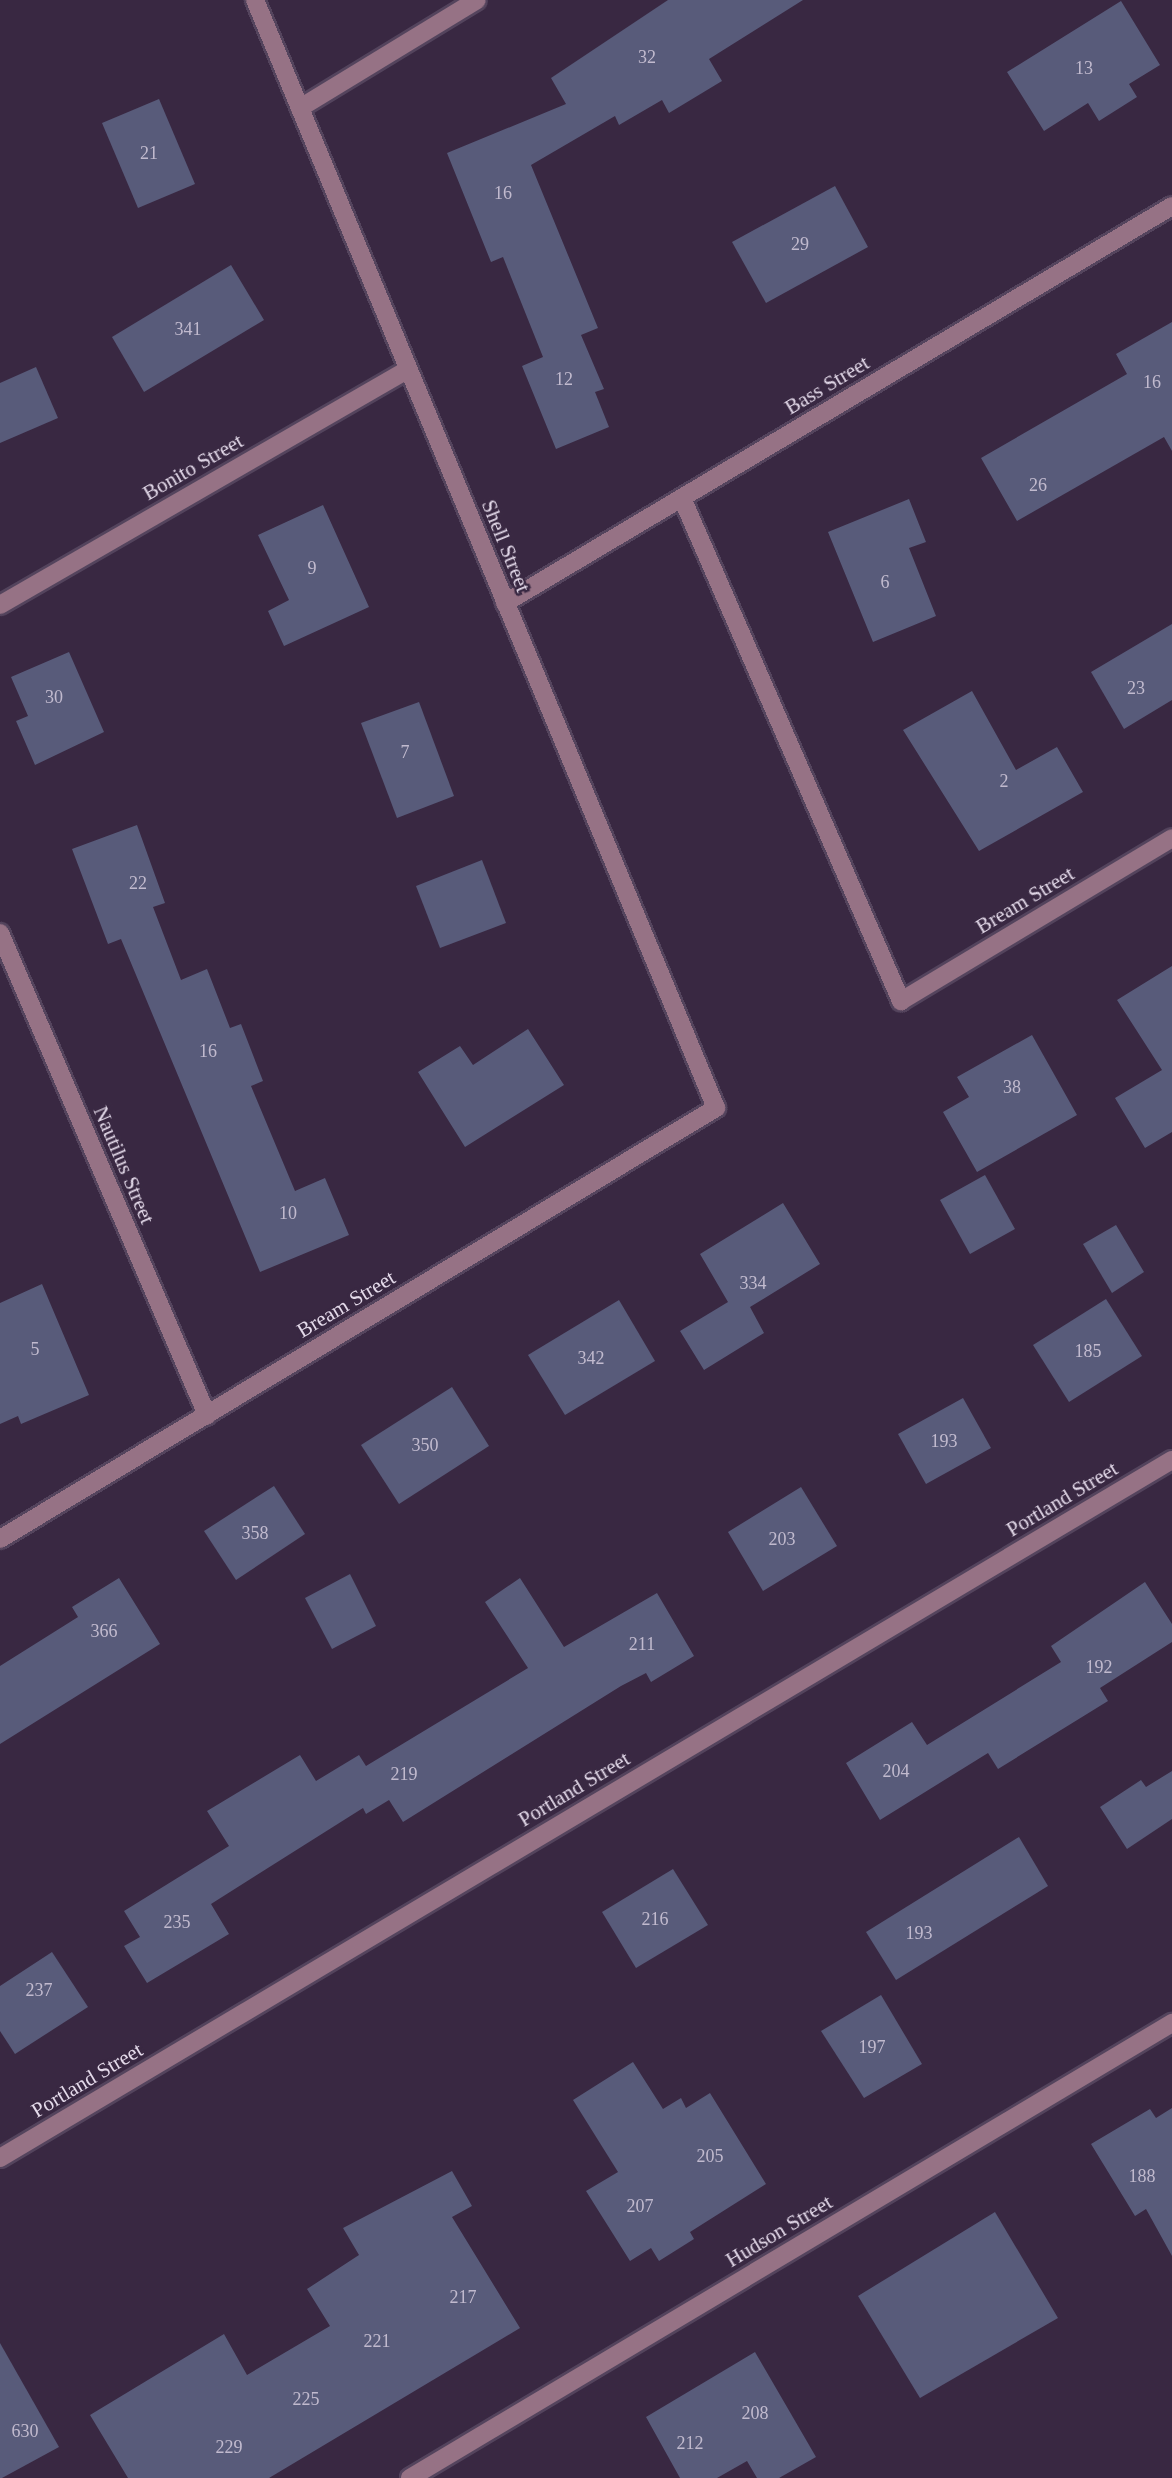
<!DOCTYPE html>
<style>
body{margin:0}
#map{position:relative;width:1172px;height:2478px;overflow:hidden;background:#392842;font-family:"Times New Roman",serif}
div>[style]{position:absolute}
.building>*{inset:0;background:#585b7a}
.roads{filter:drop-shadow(2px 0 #54445d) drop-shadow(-2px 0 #54445d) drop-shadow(0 2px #54445d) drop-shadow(0 -2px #54445d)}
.minor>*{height:18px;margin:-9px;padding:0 9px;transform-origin:9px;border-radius:9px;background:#967285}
span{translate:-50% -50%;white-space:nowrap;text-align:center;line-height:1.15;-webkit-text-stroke:5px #392842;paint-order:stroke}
.number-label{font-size:18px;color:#c1bace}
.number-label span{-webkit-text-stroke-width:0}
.street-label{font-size:21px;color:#e4daea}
</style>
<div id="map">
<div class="building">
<i style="clip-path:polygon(668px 0,803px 0,709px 59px,722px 81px,669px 113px,662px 100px,619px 125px,615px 116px,531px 165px,598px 328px,581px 335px,604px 389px,595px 392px,609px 427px,556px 449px,522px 366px,543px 357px,503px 257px,491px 262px,447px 153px,566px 104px,551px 78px)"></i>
<i style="clip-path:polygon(1121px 1px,1160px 65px,1129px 84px,1137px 97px,1099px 121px,1088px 103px,1044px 131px,1007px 72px)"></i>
<i style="clip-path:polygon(159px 99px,195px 184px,138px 208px,102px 123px)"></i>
<i style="clip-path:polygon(835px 186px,868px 247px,766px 303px,732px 242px)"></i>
<i style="clip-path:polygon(231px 265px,264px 320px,144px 392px,112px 337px)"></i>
<i style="clip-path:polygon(1172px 322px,1172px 451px,1164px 437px,1017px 521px,981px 458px,1127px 374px,1116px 354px)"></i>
<i style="clip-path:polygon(36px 367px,58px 418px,0 443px,0 383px)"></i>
<i style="clip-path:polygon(909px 499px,926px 542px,909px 548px,936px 616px,873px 642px,828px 532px)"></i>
<i style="clip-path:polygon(323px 505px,369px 607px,284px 646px,268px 611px,289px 600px,258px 535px)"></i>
<i style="clip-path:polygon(1172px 624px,1172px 700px,1124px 729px,1091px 672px)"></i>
<i style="clip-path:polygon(69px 652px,104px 732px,35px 765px,16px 721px,28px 716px,11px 677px)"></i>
<i style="clip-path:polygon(972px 691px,1016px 770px,1057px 747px,1083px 792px,979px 851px,903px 730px)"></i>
<i style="clip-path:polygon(419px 702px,454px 796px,397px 818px,361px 723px)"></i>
<i style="clip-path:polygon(137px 825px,165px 903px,153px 907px,181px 980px,207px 969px,230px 1028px,241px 1024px,263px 1081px,251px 1086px,295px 1191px,325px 1178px,349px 1235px,260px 1272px,121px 939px,108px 944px,72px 849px)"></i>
<i style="clip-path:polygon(482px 860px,506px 923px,440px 948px,416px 886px)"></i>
<i style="clip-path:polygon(1172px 966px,1172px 1132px,1145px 1148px,1115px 1098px,1162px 1070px,1117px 1000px)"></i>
<i style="clip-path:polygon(528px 1029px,564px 1085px,465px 1147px,418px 1072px,460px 1046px,473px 1065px)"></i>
<i style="clip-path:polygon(1032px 1035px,1077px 1115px,977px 1172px,943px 1112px,969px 1097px,957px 1077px)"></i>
<i style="clip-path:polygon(985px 1175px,1015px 1229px,970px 1254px,940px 1200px)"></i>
<i style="clip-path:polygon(783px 1203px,820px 1264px,750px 1307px,764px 1333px,704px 1370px,680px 1331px,728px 1302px,700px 1254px)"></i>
<i style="clip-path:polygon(1116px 1225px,1144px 1272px,1112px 1293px,1083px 1244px)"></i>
<i style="clip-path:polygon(42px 1284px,89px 1395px,21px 1424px,18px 1416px,0 1424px,0 1303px)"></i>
<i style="clip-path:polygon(1106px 1299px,1142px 1356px,1069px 1402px,1033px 1345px)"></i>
<i style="clip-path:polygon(619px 1300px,655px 1361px,565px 1415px,528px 1355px)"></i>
<i style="clip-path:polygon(452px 1387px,489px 1446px,399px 1504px,361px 1445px)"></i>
<i style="clip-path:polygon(963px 1398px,991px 1448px,926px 1484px,898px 1434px)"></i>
<i style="clip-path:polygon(274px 1486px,305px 1534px,236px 1580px,204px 1531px)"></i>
<i style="clip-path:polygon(801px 1487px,837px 1546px,763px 1591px,728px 1532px)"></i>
<i style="clip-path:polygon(350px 1574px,376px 1626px,332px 1649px,305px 1598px)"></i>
<i style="clip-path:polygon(119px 1578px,160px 1644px,0 1744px,0 1666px,78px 1617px,72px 1607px)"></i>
<i style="clip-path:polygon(520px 1578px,564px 1647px,657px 1593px,694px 1656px,651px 1682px,646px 1673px,621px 1686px,403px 1822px,389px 1800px,366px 1814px,363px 1808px,211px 1904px,229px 1934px,147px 1983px,124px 1946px,140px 1937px,124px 1911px,229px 1846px,207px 1811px,300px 1755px,316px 1781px,359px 1755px,366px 1766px,528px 1668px,485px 1602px)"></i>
<i style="clip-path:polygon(1145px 1582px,1172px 1624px,1172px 1642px,1100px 1688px,1108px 1701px,998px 1769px,988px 1753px,880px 1820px,846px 1763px,912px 1722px,927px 1745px,1061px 1662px,1051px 1646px)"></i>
<i style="clip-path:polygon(1172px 1771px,1172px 1819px,1127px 1849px,1100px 1807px,1141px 1780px,1146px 1787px)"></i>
<i style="clip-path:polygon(1019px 1837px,1048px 1886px,896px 1980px,866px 1932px)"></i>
<i style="clip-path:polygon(673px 1869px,708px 1925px,636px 1968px,602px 1912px)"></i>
<i style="clip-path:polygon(52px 1952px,88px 2007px,15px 2054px,0 2031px,0 1986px)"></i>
<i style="clip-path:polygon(881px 1995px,922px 2064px,864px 2098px,821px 2031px)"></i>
<i style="clip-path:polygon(633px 2062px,663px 2109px,681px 2098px,686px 2108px,710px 2093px,766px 2184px,690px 2232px,694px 2239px,659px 2261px,651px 2248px,630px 2261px,586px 2191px,618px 2172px,573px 2100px)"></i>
<i style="clip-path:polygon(1172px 2108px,1172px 2256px,1146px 2209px,1135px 2216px,1091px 2144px,1150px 2109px,1156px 2118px)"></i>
<i style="clip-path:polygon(452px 2171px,472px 2206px,452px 2217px,520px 2328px,269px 2478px,128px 2478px,90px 2415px,224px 2334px,247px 2375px,330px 2326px,307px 2289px,359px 2255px,343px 2228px)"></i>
<i style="clip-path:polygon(995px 2212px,1058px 2318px,920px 2398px,858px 2296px)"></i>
<i style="clip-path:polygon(0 2343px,59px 2447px,2px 2478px,0 2478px)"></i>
<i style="clip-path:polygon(755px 2352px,816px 2457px,779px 2478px,757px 2478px,747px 2461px,717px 2478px,680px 2478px,646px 2417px)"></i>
</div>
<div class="roads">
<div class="minor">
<i style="left:300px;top:108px;width:207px;rotate:-31.4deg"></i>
<i style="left:682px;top:498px;width:549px;rotate:66.47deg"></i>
<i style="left:901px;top:1001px;width:316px;rotate:-31deg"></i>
<i style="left:505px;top:603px;width:776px;rotate:-30.76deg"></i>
<i style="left:0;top:605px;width:471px;rotate:-30deg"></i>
<i style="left:0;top:933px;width:525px;rotate:66.76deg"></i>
<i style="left:0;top:1539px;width:836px;rotate:-31.05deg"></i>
<i style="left:716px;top:1108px;width:1200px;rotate:-112.59deg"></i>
<i style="left:0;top:2158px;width:1364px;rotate:-30.78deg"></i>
<i style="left:410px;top:2478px;width:888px;rotate:-30.84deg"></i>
</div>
</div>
<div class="number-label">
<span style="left:647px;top:57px">32</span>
<span style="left:1084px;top:68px">13</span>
<span style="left:149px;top:153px">21</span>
<span style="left:503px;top:193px">16</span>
<span style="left:800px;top:244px">29</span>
<span style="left:188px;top:329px">341</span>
<span style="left:564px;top:379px">12</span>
<span style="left:1152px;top:382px">16</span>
<span style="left:1038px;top:485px">26</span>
<span style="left:312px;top:568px">9</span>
<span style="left:885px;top:582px">6</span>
<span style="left:1136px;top:688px">23</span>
<span style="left:54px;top:697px">30</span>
<span style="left:405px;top:752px">7</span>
<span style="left:1004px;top:781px">2</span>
<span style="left:138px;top:883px">22</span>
<span style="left:208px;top:1051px">16</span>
<span style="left:1012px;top:1087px">38</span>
<span style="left:288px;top:1213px">10</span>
<span style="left:753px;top:1283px">334</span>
<span style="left:35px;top:1349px">5</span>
<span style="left:1088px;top:1351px">185</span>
<span style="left:591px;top:1358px">342</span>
<span style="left:944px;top:1441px">193</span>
<span style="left:425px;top:1445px">350</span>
<span style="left:255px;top:1533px">358</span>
<span style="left:782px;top:1539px">203</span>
<span style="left:104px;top:1631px">366</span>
<span style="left:642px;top:1644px">211</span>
<span style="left:1099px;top:1667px">192</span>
<span style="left:896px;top:1771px">204</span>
<span style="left:404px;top:1774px">219</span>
<span style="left:655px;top:1919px">216</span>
<span style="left:177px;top:1922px">235</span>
<span style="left:919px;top:1933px">193</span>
<span style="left:39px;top:1990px">237</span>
<span style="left:872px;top:2047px">197</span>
<span style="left:710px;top:2156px">205</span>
<span style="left:1142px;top:2176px">188</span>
<span style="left:640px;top:2206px">207</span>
<span style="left:463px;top:2297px">217</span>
<span style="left:377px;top:2341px">221</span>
<span style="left:306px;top:2399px">225</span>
<span style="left:755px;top:2413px">208</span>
<span style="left:25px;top:2431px">630</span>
<span style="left:690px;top:2443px">212</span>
<span style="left:229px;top:2447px">229</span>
</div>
<div class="street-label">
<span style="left:827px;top:385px;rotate:-31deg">Bass Street</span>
<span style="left:193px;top:467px;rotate:-30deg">Bonito Street</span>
<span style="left:506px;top:546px;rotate:68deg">Shell Street</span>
<span style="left:1025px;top:900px;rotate:-31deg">Bream Street</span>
<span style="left:124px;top:1165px;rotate:67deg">Nautilus Street</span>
<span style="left:346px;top:1304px;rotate:-31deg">Bream Street</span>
<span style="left:1062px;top:1499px;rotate:-31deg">Portland Street</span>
<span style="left:574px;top:1789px;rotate:-31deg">Portland Street</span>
<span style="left:87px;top:2080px;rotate:-31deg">Portland Street</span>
<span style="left:779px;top:2231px;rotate:-31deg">Hudson Street</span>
</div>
</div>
